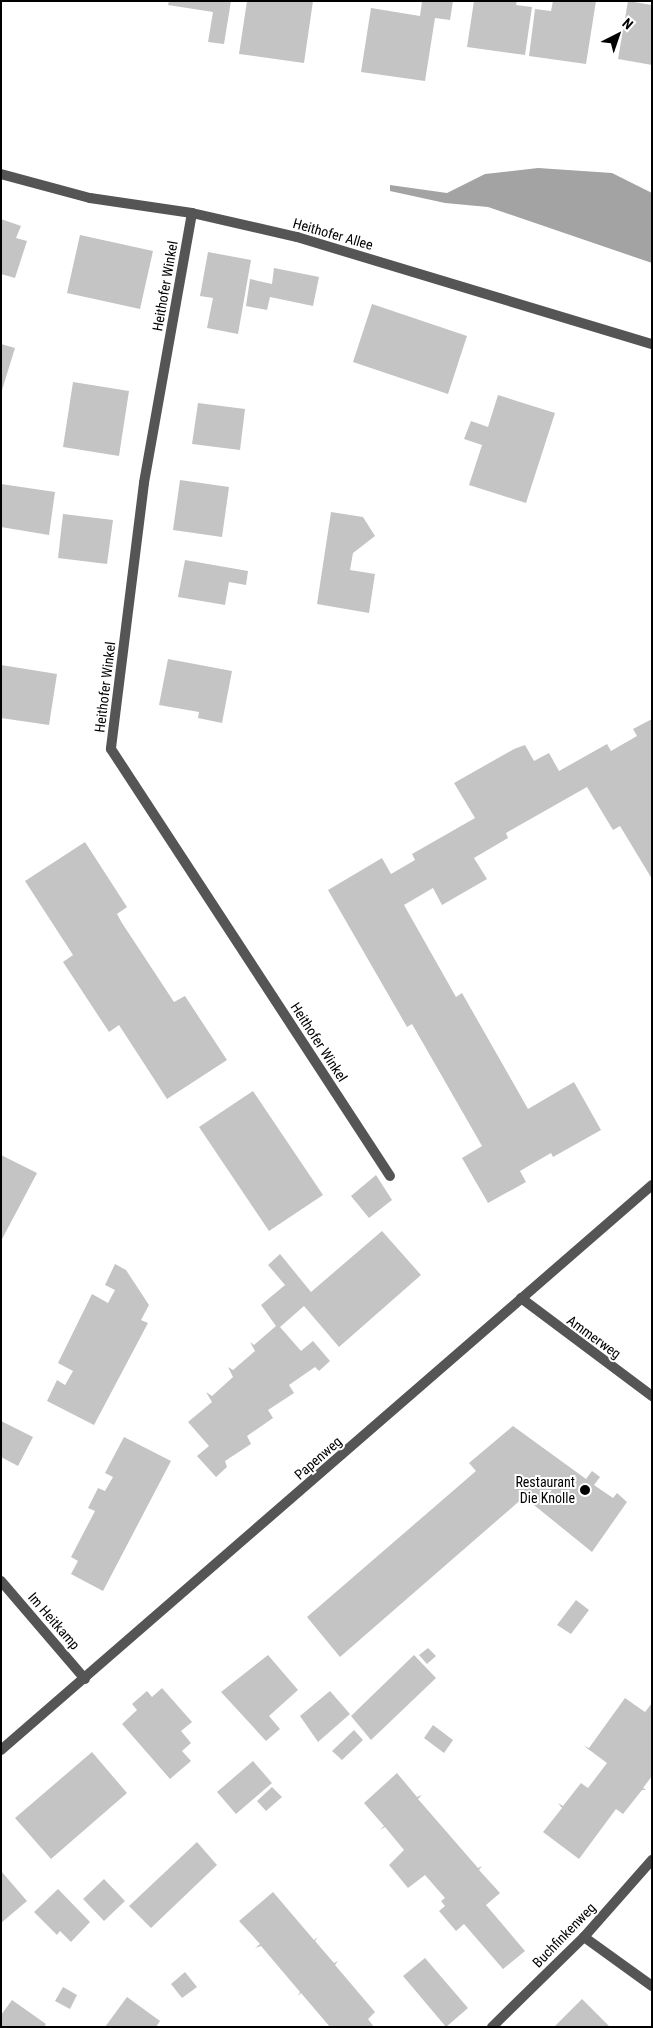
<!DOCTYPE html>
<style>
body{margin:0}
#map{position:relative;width:653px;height:2028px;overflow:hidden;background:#fff;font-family:"Roboto Condensed",sans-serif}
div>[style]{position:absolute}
.water>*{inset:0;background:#a3a3a3}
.building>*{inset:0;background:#c4c4c4}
.street>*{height:10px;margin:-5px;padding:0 5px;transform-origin:5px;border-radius:5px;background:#555}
.dots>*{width:14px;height:14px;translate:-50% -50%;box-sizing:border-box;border:2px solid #fff;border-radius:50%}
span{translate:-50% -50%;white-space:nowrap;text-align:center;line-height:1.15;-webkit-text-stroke:4px #fff;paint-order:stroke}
.street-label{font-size:14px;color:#000}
.poi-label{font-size:14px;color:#000}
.right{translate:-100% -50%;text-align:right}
.frame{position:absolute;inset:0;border:2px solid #000;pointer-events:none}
.north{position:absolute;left:593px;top:10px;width:50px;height:50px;-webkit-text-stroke:4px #fff;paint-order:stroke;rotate:41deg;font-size:14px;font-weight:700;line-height:20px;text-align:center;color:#000}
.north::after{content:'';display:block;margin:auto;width:18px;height:22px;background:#000;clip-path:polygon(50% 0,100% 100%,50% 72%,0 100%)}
</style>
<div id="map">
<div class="water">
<i style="clip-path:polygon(538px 168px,612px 173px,652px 193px,652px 263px,488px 207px,445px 203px,390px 191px,390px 185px,447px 193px,485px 174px)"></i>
</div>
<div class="building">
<i style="clip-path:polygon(169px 1px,231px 1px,224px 44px,208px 42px,213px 12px,168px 5px)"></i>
<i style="clip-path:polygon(247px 1px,313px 1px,304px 63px,239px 54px)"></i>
<i style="clip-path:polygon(422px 1px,453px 1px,450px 20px,435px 18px,425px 81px,361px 72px,371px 8px,420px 16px)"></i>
<i style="clip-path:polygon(474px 1px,517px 1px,516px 5px,532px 7px,525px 55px,467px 47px)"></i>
<i style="clip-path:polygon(553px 1px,596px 1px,586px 64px,529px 56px,535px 9px,551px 11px)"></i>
<i style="clip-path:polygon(628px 1px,652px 5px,652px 65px,618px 59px)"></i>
<i style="clip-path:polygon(1px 219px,21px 226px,16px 238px,27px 241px,15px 278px,1px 274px)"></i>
<i style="clip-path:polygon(80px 235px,153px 251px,140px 309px,67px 293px)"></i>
<i style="clip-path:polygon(208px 252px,251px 260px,238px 334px,207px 328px,213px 298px,200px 296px)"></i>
<i style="clip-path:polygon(274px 268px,319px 277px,313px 306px,270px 297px,267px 310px,246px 306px,250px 279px,272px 284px)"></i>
<i style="clip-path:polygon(372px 304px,467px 336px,448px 394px,353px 362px)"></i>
<i style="clip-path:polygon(1px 344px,15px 348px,2px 390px,1px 390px)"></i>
<i style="clip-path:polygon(73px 382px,129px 391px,119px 456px,63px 447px)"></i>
<i style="clip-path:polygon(498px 395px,555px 413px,526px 503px,469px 485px,482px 445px,464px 439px,471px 421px,488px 427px)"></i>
<i style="clip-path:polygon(198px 403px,245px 409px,240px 450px,192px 444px)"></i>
<i style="clip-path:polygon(180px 480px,229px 487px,222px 537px,173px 530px)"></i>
<i style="clip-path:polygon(1px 484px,55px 492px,49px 535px,1px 527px)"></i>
<i style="clip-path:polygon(331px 512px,363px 517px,375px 536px,353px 553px,350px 570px,375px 574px,369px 613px,317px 604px)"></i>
<i style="clip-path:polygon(63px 514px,113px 520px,107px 564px,58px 558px)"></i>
<i style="clip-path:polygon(185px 560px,248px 571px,246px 585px,229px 582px,225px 605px,178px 597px)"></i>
<i style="clip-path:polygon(168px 659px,232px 671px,222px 723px,198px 718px,199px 712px,159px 705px)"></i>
<i style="clip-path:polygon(1px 665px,57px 674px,49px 725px,1px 718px)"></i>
<i style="clip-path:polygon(652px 719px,652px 879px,620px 826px,613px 830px,587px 787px,506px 833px,508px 838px,474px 858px,487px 879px,442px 905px,433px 888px,404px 905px,456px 997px,462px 993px,528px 1109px,574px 1082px,601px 1130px,553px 1157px,551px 1153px,520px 1171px,526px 1182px,488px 1203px,462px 1158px,482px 1146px,412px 1024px,407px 1027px,328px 890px,382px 858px,391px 874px,415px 860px,412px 854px,475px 818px,454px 783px,514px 749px,525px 745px,534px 761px,549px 753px,559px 771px,607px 744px,611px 751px,637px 736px,633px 729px)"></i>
<i style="clip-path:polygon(85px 842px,127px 907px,117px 914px,122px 923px,174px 1002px,185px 996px,227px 1060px,167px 1099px,119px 1025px,109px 1032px,63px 962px,73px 955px,25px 881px)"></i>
<i style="clip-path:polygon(253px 1091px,323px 1195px,269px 1231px,199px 1127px)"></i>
<i style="clip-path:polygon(1px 1155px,37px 1173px,1px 1241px)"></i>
<i style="clip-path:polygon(376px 1175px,392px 1200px,369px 1218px,351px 1196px)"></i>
<i style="clip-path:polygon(382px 1231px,421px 1275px,339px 1347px,304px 1306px,280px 1327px,301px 1351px,313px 1341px,330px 1361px,319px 1371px,315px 1367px,289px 1385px,294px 1393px,268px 1410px,273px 1418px,247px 1436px,251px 1444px,225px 1461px,227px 1467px,216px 1477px,197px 1456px,209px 1446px,188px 1422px,212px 1402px,206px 1392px,212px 1396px,233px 1377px,228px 1367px,233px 1370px,255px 1351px,250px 1342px,254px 1345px,276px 1326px,261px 1305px,285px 1285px,268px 1265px,280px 1254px,311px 1292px)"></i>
<i style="clip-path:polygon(115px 1264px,126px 1270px,149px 1305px,141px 1320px,148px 1323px,94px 1425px,47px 1401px,57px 1380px,65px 1385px,73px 1371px,58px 1363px,92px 1294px,108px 1303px,115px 1290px,105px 1285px)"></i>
<i style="clip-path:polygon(1px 1421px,33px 1437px,18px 1466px,1px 1457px)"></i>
<i style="clip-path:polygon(513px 1426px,586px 1479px,592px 1471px,600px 1477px,594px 1485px,613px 1498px,617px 1493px,627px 1502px,592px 1552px,524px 1497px,340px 1657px,307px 1617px,476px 1471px,469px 1463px)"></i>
<i style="clip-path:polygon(124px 1437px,171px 1461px,103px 1591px,71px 1574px,78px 1561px,71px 1557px,95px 1511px,88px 1508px,98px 1488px,105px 1491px,113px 1477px,105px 1473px)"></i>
<i style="clip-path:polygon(576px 1600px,589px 1610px,571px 1634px,557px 1625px)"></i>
<i style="clip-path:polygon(428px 1648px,436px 1656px,427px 1664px,419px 1655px)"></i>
<i style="clip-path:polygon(268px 1655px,298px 1690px,269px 1716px,280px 1729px,266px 1741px,221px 1692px)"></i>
<i style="clip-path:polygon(414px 1655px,436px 1678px,371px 1740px,351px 1716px)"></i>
<i style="clip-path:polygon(162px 1688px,192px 1722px,181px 1731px,191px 1743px,182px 1751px,191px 1761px,170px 1779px,122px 1724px,137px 1710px,132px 1704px,147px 1691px,152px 1697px)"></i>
<i style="clip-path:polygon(330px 1691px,350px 1714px,318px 1742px,300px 1716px)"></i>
<i style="clip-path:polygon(625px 1698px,645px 1712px,652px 1703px,652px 1776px,643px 1788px,646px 1790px,642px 1790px,623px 1814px,616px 1809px,579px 1859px,543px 1832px,562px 1808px,558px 1803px,563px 1806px,581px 1783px,588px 1788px,607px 1763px,584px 1746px,589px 1748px)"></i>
<i style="clip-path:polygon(433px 1725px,453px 1740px,444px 1753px,424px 1738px)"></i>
<i style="clip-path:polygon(354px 1730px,363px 1740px,342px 1760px,332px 1751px)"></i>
<i style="clip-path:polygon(92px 1752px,127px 1793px,51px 1859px,15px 1818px)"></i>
<i style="clip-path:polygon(253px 1761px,272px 1783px,236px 1814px,217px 1792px)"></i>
<i style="clip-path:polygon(397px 1773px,417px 1797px,422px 1795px,418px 1799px,478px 1868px,482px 1866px,479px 1870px,500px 1893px,486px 1905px,525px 1951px,503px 1969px,464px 1924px,456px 1931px,439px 1911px,445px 1906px,441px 1901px,445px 1898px,425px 1875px,408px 1888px,389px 1865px,404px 1850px,385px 1827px,380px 1830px,384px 1826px,364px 1803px)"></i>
<i style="clip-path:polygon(272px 1787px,282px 1797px,266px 1811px,257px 1801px)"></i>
<i style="clip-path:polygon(197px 1842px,217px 1865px,151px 1928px,129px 1906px)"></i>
<i style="clip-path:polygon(1px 1871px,27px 1901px,1px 1923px)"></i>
<i style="clip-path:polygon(104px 1879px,125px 1901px,104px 1921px,83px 1899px)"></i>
<i style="clip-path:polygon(58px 1889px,90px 1922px,71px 1942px,60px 1931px,57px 1935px,34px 1912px)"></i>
<i style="clip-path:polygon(273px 1892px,314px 1940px,318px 1937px,315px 1941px,334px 1963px,338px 1961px,335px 1965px,375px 2012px,368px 2019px,374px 2027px,330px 2027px,301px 1993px,298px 1996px,300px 1992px,261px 1946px,255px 1948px,260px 1944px,239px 1921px)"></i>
<i style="clip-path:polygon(425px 1958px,468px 2008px,446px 2027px,403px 1976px)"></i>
<i style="clip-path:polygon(185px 1972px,197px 1987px,182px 1998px,171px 1984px)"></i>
<i style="clip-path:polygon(63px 1987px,77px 1995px,70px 2009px,55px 2001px)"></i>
<i style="clip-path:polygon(127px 1997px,160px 2021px,156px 2027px,105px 2027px)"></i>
<i style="clip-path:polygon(582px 1999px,610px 2027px,554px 2027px)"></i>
<i style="clip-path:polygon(12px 2000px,46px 2024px,44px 2027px,1px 2027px,1px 2015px)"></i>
</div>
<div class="street">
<i style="left:1px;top:174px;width:92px;rotate:15.1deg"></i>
<i style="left:90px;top:198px;width:103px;rotate:8.4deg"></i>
<i style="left:192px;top:213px;width:108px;rotate:12.9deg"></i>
<i style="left:297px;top:237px;width:371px;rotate:16.8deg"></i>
<i style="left:192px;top:213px;width:274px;rotate:100.1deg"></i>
<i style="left:144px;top:483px;width:268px;rotate:97.1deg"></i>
<i style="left:111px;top:749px;width:510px;rotate:56.84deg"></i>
<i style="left:521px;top:1298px;width:164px;rotate:36.8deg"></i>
<i style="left:1px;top:1581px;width:129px;rotate:49.4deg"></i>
<i style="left:1px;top:1750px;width:862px;rotate:-40.95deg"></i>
<i style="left:584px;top:1937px;width:84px;rotate:35.8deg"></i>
<i style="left:492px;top:2027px;width:129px;rotate:-44.4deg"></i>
<i style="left:584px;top:1937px;width:103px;rotate:-48.6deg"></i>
</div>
<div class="dots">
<i style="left:585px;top:1490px;background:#000"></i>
</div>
<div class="street-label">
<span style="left:333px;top:234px;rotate:16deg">Heithofer Allee</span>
<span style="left:165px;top:286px;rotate:-80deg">Heithofer Winkel</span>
<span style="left:105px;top:687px;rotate:-83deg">Heithofer Winkel</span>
<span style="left:319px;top:1042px;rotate:57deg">Heithofer Winkel</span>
<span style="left:594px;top:1337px;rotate:36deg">Ammerweg</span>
<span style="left:318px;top:1458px;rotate:-41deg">Papenweg</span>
<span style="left:54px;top:1621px;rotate:49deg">Im Heitkamp</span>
<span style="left:564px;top:1935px;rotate:-46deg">Buchfinkenweg</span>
</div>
<div class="poi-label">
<span class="right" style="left:575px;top:1490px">Restaurant<br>Die Knolle</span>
</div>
<div class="frame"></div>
<div class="north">N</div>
</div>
